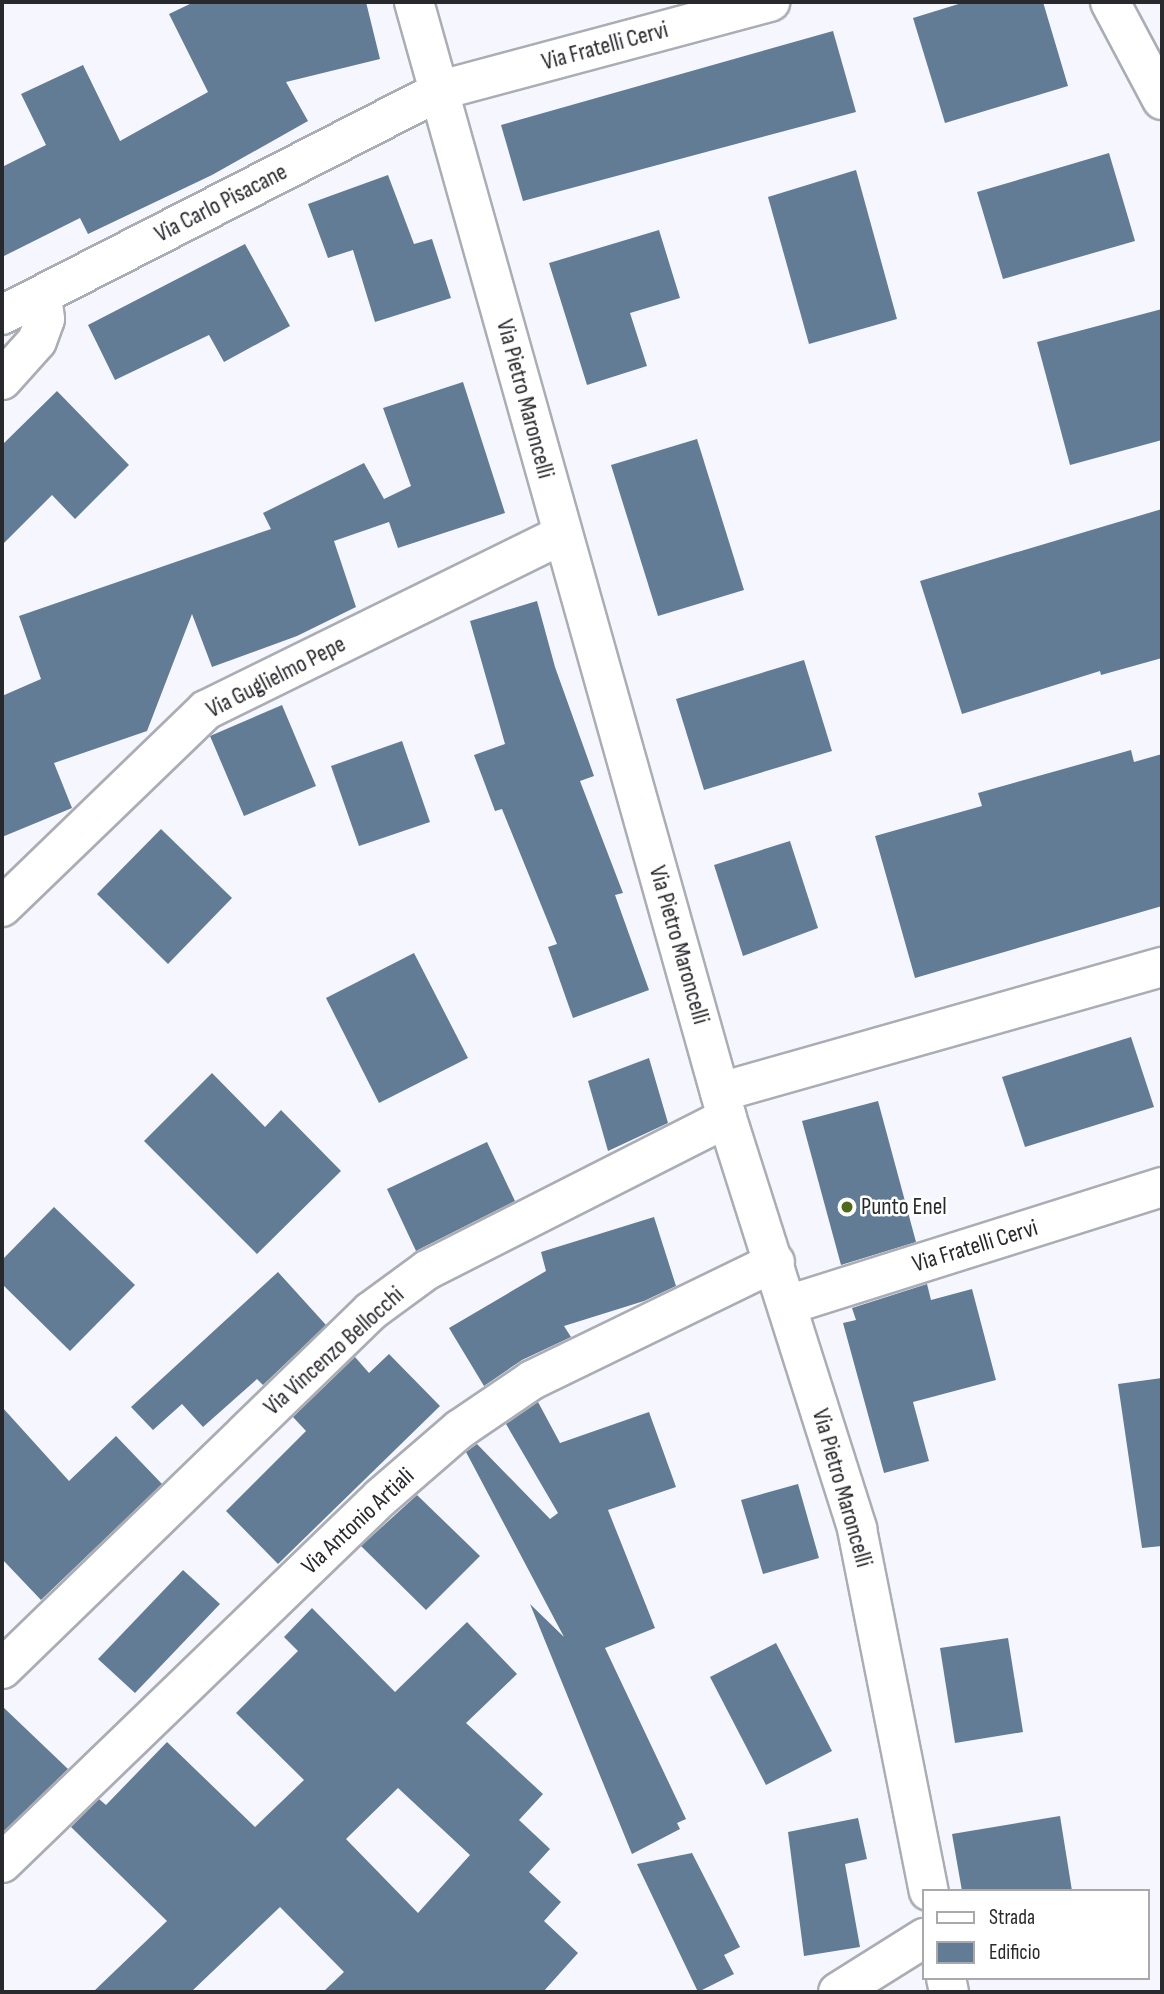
<!DOCTYPE html>
<style>
body{margin:0}
#map{position:relative;width:1164px;height:1994px;overflow:hidden;background:#f6f7fe;font-family:"Sofia Sans Condensed",sans-serif}
div>[style]{position:absolute}
.building>*{inset:0;background:#617c94}
.roads{filter:drop-shadow(2px 0 #abadb4) drop-shadow(-2px 0 #abadb4) drop-shadow(0 2px #abadb4) drop-shadow(0 -2px #abadb4)}
.minor>*{height:38px;margin:-19px;padding:0 19px;transform-origin:19px;border-radius:19px;background:#fff}
.tertiary>*{height:38px;margin:-19px;padding:0 19px;transform-origin:19px;border-radius:19px;background:#fff}
.dots>*{width:19px;height:19px;translate:-50% -50%;box-sizing:border-box;border:4px solid #fff;border-radius:50%}
span{translate:-50% -50%;white-space:nowrap;text-align:center;line-height:1.15;-webkit-text-stroke:5px #fff;paint-order:stroke}
.street-label{font-size:24px;color:#28292c}
.poi-label{font-size:24px;color:#28292c}
.left{translate:0 -50%;text-align:left}
.frame{position:absolute;inset:0;border:4px solid #28292c;pointer-events:none}
.legend{position:absolute;left:922px;top:1889px;width:228px;height:91px;box-sizing:border-box;background:#fff;border:2px solid #a9a9ab;margin:0;padding:9px 12px;list-style:none;font-size:21px;color:#28292c}
.legend li{display:flex;align-items:center;gap:14px;height:35px}
.legend b{width:35px;border:2px solid #a9a9ab}
</style>
<div id="map">
<div class="building">
<i style="clip-path:polygon(194px 2px,366px 2px,380px 59px,286px 82px,308px 121px,212px 175px,88px 234px,80px 218px,2px 257px,2px 167px,46px 145px,21px 94px,83px 65px,120px 141px,208px 92px,169px 14px)"></i>
<i style="clip-path:polygon(965px 2px,1043px 2px,1068px 86px,945px 123px,913px 18px)"></i>
<i style="clip-path:polygon(833px 31px,856px 112px,523px 201px,501px 125px)"></i>
<i style="clip-path:polygon(1109px 153px,1135px 241px,1003px 279px,977px 192px)"></i>
<i style="clip-path:polygon(856px 170px,897px 319px,809px 344px,768px 197px)"></i>
<i style="clip-path:polygon(388px 175px,414px 244px,432px 239px,451px 298px,375px 322px,353px 250px,328px 258px,308px 204px)"></i>
<i style="clip-path:polygon(659px 230px,680px 298px,630px 313px,647px 366px,587px 385px,549px 263px)"></i>
<i style="clip-path:polygon(245px 244px,290px 326px,224px 362px,209px 335px,115px 380px,88px 325px)"></i>
<i style="clip-path:polygon(1162px 309px,1162px 440px,1070px 465px,1037px 342px)"></i>
<i style="clip-path:polygon(463px 382px,505px 513px,398px 548px,389px 522px,334px 541px,356px 607px,297px 636px,212px 667px,192px 614px,147px 731px,54px 763px,72px 808px,2px 837px,2px 696px,41px 679px,19px 616px,271px 529px,263px 513px,364px 463px,384px 499px,411px 486px,383px 408px)"></i>
<i style="clip-path:polygon(57px 391px,129px 465px,75px 519px,52px 495px,2px 545px,2px 445px)"></i>
<i style="clip-path:polygon(697px 439px,744px 590px,658px 616px,611px 465px)"></i>
<i style="clip-path:polygon(1162px 509px,1162px 658px,1101px 675px,1100px 671px,962px 714px,920px 581px)"></i>
<i style="clip-path:polygon(537px 601px,555px 667px,594px 776px,580px 781px,623px 893px,615px 895px,649px 990px,573px 1018px,548px 947px,557px 944px,502px 809px,495px 811px,474px 755px,505px 744px,470px 621px)"></i>
<i style="clip-path:polygon(804px 660px,832px 751px,704px 790px,676px 699px)"></i>
<i style="clip-path:polygon(282px 705px,316px 786px,244px 816px,210px 736px)"></i>
<i style="clip-path:polygon(402px 741px,430px 822px,359px 846px,331px 766px)"></i>
<i style="clip-path:polygon(1131px 750px,1134px 762px,1162px 754px,1162px 906px,915px 978px,875px 836px,982px 806px,978px 793px)"></i>
<i style="clip-path:polygon(161px 829px,232px 898px,168px 964px,97px 894px)"></i>
<i style="clip-path:polygon(790px 841px,818px 928px,743px 956px,714px 865px)"></i>
<i style="clip-path:polygon(414px 953px,468px 1058px,379px 1103px,326px 998px)"></i>
<i style="clip-path:polygon(1131px 1037px,1154px 1107px,1025px 1147px,1002px 1077px)"></i>
<i style="clip-path:polygon(649px 1058px,668px 1123px,608px 1151px,588px 1081px)"></i>
<i style="clip-path:polygon(212px 1073px,265px 1127px,281px 1110px,341px 1171px,257px 1254px,144px 1141px)"></i>
<i style="clip-path:polygon(878px 1101px,916px 1242px,841px 1265px,802px 1121px)"></i>
<i style="clip-path:polygon(487px 1142px,515px 1201px,416px 1251px,387px 1189px)"></i>
<i style="clip-path:polygon(54px 1207px,135px 1285px,70px 1351px,2px 1284px,2px 1260px)"></i>
<i style="clip-path:polygon(654px 1217px,676px 1286px,644px 1301px,564px 1326px,571px 1337px,522px 1360px,484px 1386px,449px 1328px,546px 1271px,541px 1252px)"></i>
<i style="clip-path:polygon(278px 1272px,326px 1325px,263px 1385px,257px 1379px,203px 1427px,182px 1404px,153px 1430px,131px 1407px)"></i>
<i style="clip-path:polygon(927px 1284px,931px 1300px,972px 1289px,996px 1380px,913px 1402px,929px 1461px,884px 1473px,843px 1323px,856px 1320px,852px 1308px)"></i>
<i style="clip-path:polygon(389px 1354px,440px 1406px,278px 1564px,226px 1511px,306px 1431px,293px 1417px,355px 1357px,369px 1373px)"></i>
<i style="clip-path:polygon(1162px 1378px,1162px 1546px,1142px 1548px,1118px 1384px)"></i>
<i style="clip-path:polygon(538px 1402px,560px 1443px,649px 1412px,676px 1487px,608px 1510px,655px 1628px,605px 1648px,686px 1819px,677px 1823px,680px 1829px,632px 1854px,530px 1604px,564px 1637px,466px 1452px,477px 1444px,550px 1519px,558px 1513px,506px 1424px)"></i>
<i style="clip-path:polygon(2px 1407px,69px 1481px,116px 1436px,162px 1484px,41px 1600px,2px 1559px)"></i>
<i style="clip-path:polygon(798px 1484px,819px 1558px,763px 1574px,741px 1500px)"></i>
<i style="clip-path:polygon(417px 1495px,480px 1556px,426px 1610px,361px 1546px)"></i>
<i style="clip-path:polygon(183px 1570px,220px 1604px,135px 1693px,98px 1659px)"></i>
<i style="clip-path:polygon(evenodd,312px 1608px,395px 1692px,467px 1622px,517px 1674px,466px 1723px,543px 1794px,519px 1820px,550px 1849px,529px 1872px,561px 1902px,544px 1921px,578px 1953px,543px 1992px,323px 1992px,344px 1972px,280px 1907px,191px 1992px,93px 1992px,167px 1921px,71px 1827px,99px 1799px,106px 1805px,167px 1742px,255px 1827px,304px 1780px,236px 1713px,298px 1651px,284px 1637px,312px 1608px,398px 1788px,470px 1855px,418px 1913px,346px 1839px,398px 1788px)"></i>
<i style="clip-path:polygon(1008px 1638px,1023px 1732px,955px 1743px,940px 1648px)"></i>
<i style="clip-path:polygon(776px 1643px,832px 1751px,766px 1785px,710px 1677px)"></i>
<i style="clip-path:polygon(2px 1706px,68px 1769px,2px 1833px)"></i>
<i style="clip-path:polygon(1060px 1816px,1072px 1891px,962px 1891px,952px 1834px)"></i>
<i style="clip-path:polygon(858px 1818px,867px 1859px,845px 1864px,860px 1947px,804px 1956px,788px 1832px)"></i>
<i style="clip-path:polygon(692px 1853px,740px 1947px,724px 1955px,734px 1974px,698px 1992px,637px 1864px)"></i>
</div>
<div class="roads">
<div class="minor">
<i style="left:1110px;top:2px;width:111px;rotate:62deg"></i>
<i style="left:2px;top:315px;width:493px;rotate:-27.1deg"></i>
<i style="left:441px;top:90px;width:341px;rotate:-15deg"></i>
<i style="left:2px;top:380px;width:52px;rotate:-48.1deg"></i>
<i style="left:37px;top:341px;width:23px;rotate:-70deg"></i>
<i style="left:45px;top:319px;width:24px;rotate:-97deg"></i>
<i style="left:2px;top:907px;width:284px;rotate:-44deg"></i>
<i style="left:206px;top:710px;width:396px;rotate:-26.2deg"></i>
<i style="left:720px;top:1092px;width:459px;rotate:-15.8deg"></i>
<i style="left:788px;top:1305px;width:392px;rotate:-17.5deg"></i>
<i style="left:2px;top:1669px;width:514px;rotate:-44.13deg"></i>
<i style="left:371px;top:1311px;width:69px;rotate:-36.2deg"></i>
<i style="left:427px;top:1270px;width:336px;rotate:-26.9deg"></i>
<i style="left:2px;top:1863px;width:525px;rotate:-44deg"></i>
<i style="left:380px;top:1498px;width:106px;rotate:-40.8deg"></i>
<i style="left:460px;top:1429px;width:87px;rotate:-34.2deg"></i>
<i style="left:532px;top:1380px;width:270px;rotate:-25.9deg"></i>
<i style="left:838px;top:1992px;width:102px;rotate:-32.1deg"></i>
</div>
<div class="tertiary">
<i style="left:414px;top:2px;width:1159px;rotate:74.33deg"></i>
<i style="left:727px;top:1118px;width:431px;rotate:72.4deg"></i>
<i style="left:857px;top:1529px;width:369px;rotate:78.8deg"></i>
<i style="left:946px;top:1978px;width:14px;rotate:78deg"></i>
</div>
</div>
<div class="dots">
<i style="left:847px;top:1207px;background:#506819"></i>
</div>
<div class="street-label">
<span style="left:605px;top:46px;rotate:-15deg">Via Fratelli Cervi</span>
<span style="left:221px;top:203px;rotate:-27deg">Via Carlo Pisacane</span>
<span style="left:525px;top:399px;rotate:75deg">Via Pietro Maroncelli</span>
<span style="left:276px;top:677px;rotate:-27deg">Via Guglielmo Pepe</span>
<span style="left:679px;top:945px;rotate:74deg">Via Pietro Maroncelli</span>
<span style="left:975px;top:1246px;rotate:-17deg">Via Fratelli Cervi</span>
<span style="left:334px;top:1351px;rotate:-42deg">Via Vincenzo Bellocchi</span>
<span style="left:842px;top:1488px;rotate:74deg">Via Pietro Maroncelli</span>
<span style="left:358px;top:1521px;rotate:-43deg">Via Antonio Artiali</span>
</div>
<div class="poi-label">
<span class="left" style="left:861px;top:1207px">Punto Enel</span>
</div>
<div class="frame"></div>
<ul class="legend">
<li><b style="height:9px;background:#fff"></b>Strada</li>
<li><b style="height:19px;background:#617c94"></b>Edificio</li>
</ul>
</div>
